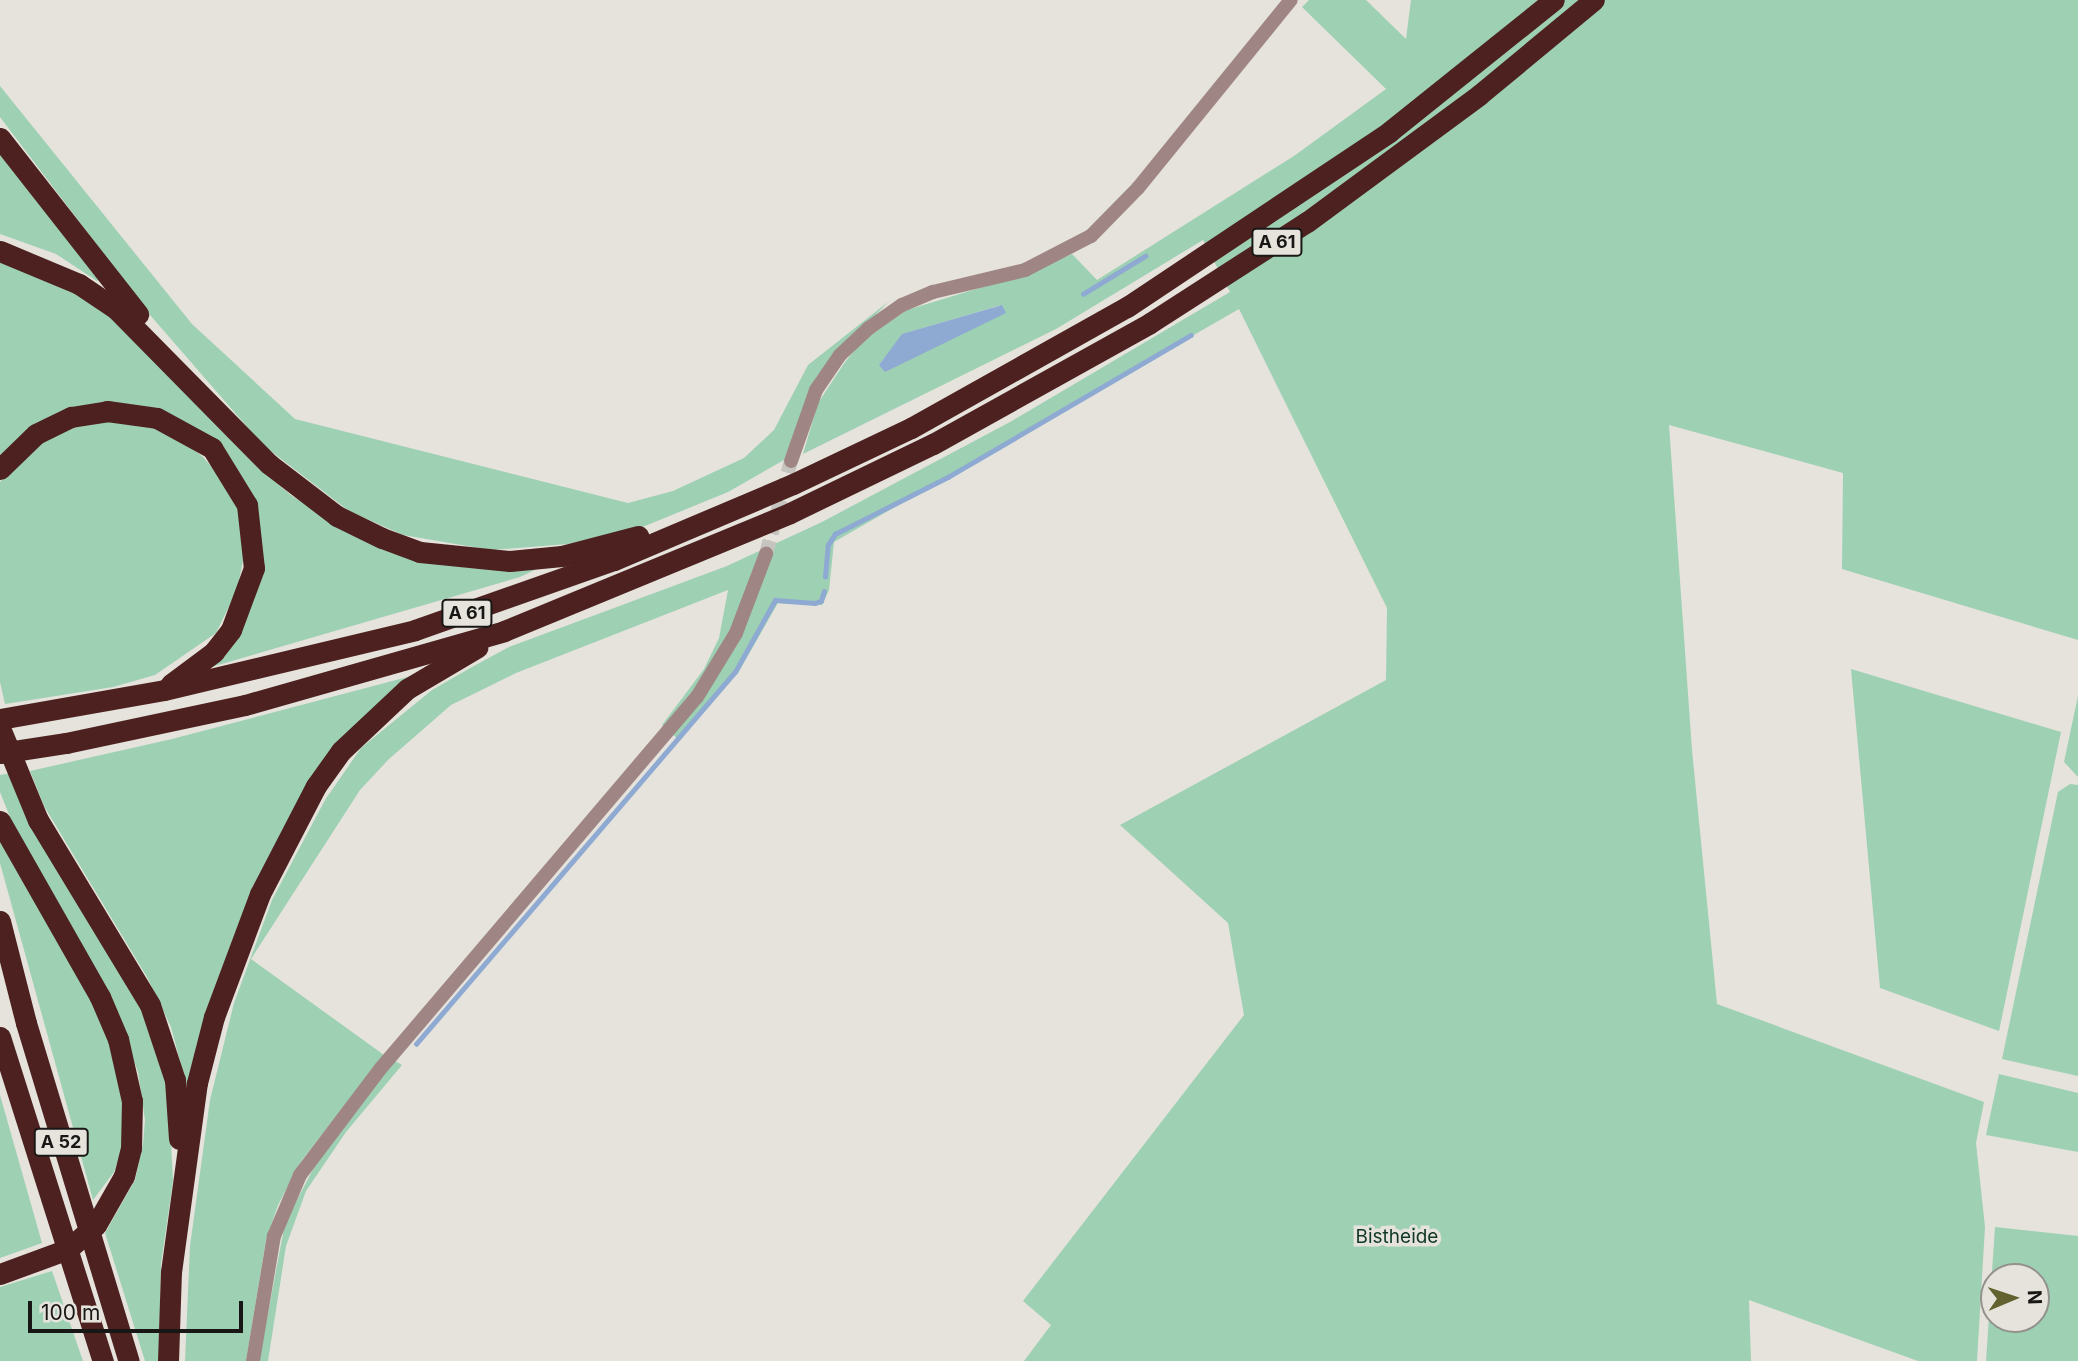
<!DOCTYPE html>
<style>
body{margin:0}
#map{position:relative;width:2078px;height:1361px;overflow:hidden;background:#e5e3dc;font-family:Inter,sans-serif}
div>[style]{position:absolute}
.green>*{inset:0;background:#9ed0b4}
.water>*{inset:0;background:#8ea9d2}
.stream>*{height:4.5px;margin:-2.25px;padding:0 2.25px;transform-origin:2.25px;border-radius:2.25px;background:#8ea9d2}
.minor-tunnel>*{height:14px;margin-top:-7px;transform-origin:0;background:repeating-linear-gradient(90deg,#c6c4be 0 14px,transparent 0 21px)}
.minor>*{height:14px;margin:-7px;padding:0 7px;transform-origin:7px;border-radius:7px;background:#9f8684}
.motorway>*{height:21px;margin:-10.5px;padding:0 10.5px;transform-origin:10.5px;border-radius:10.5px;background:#4d211f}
.motorway-bridge>*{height:21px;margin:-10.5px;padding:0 10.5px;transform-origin:10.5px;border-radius:10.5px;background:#4d211f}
span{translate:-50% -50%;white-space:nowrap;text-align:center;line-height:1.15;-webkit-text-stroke:7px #e5e3dc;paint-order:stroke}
.shield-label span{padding:2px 5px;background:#e5e3dc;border:2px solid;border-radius:5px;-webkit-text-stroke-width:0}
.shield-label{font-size:18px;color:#181715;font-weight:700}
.park-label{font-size:19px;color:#0f3926}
.north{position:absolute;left:1980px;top:1263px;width:70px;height:70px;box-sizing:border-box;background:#e5e3dc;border:2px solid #93918c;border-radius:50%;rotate:88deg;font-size:19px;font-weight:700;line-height:28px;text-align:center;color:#181715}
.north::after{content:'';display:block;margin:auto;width:24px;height:32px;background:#61622f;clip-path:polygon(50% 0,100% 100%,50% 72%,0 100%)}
.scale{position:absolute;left:28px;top:1301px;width:215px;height:32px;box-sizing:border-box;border:4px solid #181715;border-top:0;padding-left:9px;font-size:21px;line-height:24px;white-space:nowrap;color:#181715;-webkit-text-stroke:5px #e5e3dc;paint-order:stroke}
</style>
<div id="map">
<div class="green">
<i style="clip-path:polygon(evenodd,1309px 0,1366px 0,1406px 39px,1411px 0,2078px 0,2078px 640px,1842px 569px,1843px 473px,1669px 425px,1692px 750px,1717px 1004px,1984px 1102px,1976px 1143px,1985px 1227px,1977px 1361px,1918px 1361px,1749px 1300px,1751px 1361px,1024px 1361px,1051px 1325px,1023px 1301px,1244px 1015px,1228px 923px,1120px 825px,1386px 680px,1387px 608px,1239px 309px,834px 542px,829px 590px,822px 605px,778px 603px,738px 673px,679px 740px,662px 725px,704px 669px,719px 638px,728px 590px,516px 673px,451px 705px,389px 759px,360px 790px,251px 959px,384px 1055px,302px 1160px,278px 1205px,266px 1240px,246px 1361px,185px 1361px,190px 1246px,210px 1100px,234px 1003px,272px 900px,325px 800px,361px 748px,432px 690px,472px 667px,509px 647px,727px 566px,822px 522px,1010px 422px,1230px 292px,1203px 240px,1056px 329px,803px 454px,818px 403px,845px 362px,862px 341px,907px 310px,1029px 273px,1072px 254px,1097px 280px,1294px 156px,1386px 89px,1302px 7px,1309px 0,1001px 305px,879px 365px,903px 334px,1001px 305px)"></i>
<i style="clip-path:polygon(0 86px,192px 324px,295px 419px,628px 503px,673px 491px,744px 458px,774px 430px,808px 365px,888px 302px,817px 376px,784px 460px,728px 492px,645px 526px,568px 544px,491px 550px,403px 535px,349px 511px,263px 445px,150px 315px,6px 125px,0 117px)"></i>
<i style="clip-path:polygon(0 143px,100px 278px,97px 281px,56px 254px,0 234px)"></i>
<i style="clip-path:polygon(0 258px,72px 285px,125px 324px,255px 465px,292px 496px,357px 536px,543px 566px,520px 577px,194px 672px,254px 588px,229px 459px,121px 405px,0 461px)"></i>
<i style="clip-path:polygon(106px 421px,141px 423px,173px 435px,202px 456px,227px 484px,239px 512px,245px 551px,237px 590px,216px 633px,155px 675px,113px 687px,5px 704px,0 682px,0 482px,18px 460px,47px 437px,76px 425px)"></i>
<i style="clip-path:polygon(1851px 669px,2061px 732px,1999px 1031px,1880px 988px)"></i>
<i style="clip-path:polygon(415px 675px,326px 761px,189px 1095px,171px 1027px,147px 977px,44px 806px,30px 771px,172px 739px)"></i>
<i style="clip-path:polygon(2078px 696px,2078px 777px,2064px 762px)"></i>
<i style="clip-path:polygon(12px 773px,142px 1001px,168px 1084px,173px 1181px,161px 1264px,159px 1361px,145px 1361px,105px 1233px,135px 1180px,143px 1144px,145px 1120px,138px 1072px,111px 998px,12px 822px,0 792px,0 775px)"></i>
<i style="clip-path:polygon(2070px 784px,2078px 785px,2078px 1076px,2002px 1059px,2058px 792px)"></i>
<i style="clip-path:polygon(0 828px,114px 1040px,127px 1133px,114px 1172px,93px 1200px,0 863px)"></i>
<i style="clip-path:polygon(392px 1059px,402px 1065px,346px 1132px,306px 1191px,286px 1246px,268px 1361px,259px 1361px,285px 1223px,324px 1148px)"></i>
<i style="clip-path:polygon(1999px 1074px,2078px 1093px,2078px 1152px,1986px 1135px)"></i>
<i style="clip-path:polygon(0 1095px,42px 1243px,0 1258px)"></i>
<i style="clip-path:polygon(evenodd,1995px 1227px,2078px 1236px,2078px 1361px,1986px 1361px,1995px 1227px,1994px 1277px,2036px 1277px,2036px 1319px,1994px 1319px,1994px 1277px)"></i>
<i style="clip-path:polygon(52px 1271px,83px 1361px,0 1361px,0 1287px)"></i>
</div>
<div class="water">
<i style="clip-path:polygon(1002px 305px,1006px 313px,885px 372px,879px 365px,902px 334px)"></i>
</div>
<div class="stream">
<i style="left:1083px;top:294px;width:73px;rotate:-31.5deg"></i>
<i style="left:825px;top:577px;width:32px;rotate:-85deg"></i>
<i style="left:828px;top:545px;width:13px;rotate:-58deg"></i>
<i style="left:835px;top:534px;width:127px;rotate:-26.8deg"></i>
<i style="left:948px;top:477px;width:281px;rotate:-30.3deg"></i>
<i style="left:416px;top:1044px;width:490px;rotate:-49.4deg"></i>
<i style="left:735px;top:672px;width:82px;rotate:-60.9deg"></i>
<i style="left:775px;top:600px;width:40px;rotate:4.3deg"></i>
<i style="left:815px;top:603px;width:6px;rotate:-18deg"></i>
<i style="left:821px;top:601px;width:10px;rotate:-73deg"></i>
</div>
<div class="minor-tunnel">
<i style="left:766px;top:554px;width:96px;rotate:-75deg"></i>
</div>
<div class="minor">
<i style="left:791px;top:461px;width:75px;rotate:-70.6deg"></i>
<i style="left:816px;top:390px;width:42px;rotate:-55.6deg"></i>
<i style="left:840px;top:355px;width:40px;rotate:-43deg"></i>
<i style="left:869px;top:328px;width:40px;rotate:-34.9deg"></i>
<i style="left:902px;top:305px;width:34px;rotate:-23deg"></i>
<i style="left:933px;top:292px;width:95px;rotate:-13.4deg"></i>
<i style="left:1025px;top:270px;width:74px;rotate:-27.3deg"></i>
<i style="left:1091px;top:236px;width:67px;rotate:-45.6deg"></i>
<i style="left:1138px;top:188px;width:242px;rotate:-50.9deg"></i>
<i style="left:253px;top:1361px;width:127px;rotate:-80.5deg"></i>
<i style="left:274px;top:1236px;width:66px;rotate:-66.9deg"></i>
<i style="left:300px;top:1175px;width:134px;rotate:-52.9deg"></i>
<i style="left:381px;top:1068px;width:487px;rotate:-49.6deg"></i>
<i style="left:697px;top:697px;width:75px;rotate:-58.6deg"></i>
<i style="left:736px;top:633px;width:85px;rotate:-69.2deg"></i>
</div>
<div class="motorway">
<i style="left:0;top:138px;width:224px;rotate:51.9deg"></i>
<i style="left:0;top:251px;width:86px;rotate:22.7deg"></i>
<i style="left:79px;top:284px;width:45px;rotate:34deg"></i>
<i style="left:116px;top:309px;width:218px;rotate:45.4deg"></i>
<i style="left:269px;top:464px;width:86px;rotate:37.4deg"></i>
<i style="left:337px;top:516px;width:50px;rotate:26.1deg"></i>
<i style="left:382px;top:538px;width:40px;rotate:20.2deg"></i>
<i style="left:420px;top:552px;width:90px;rotate:5.7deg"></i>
<i style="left:510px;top:561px;width:52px;rotate:-5.5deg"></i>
<i style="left:562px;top:556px;width:79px;rotate:-14.7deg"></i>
<i style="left:0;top:469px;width:50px;rotate:-44.2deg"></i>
<i style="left:36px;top:434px;width:39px;rotate:-26deg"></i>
<i style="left:71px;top:417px;width:36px;rotate:-9deg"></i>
<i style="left:107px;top:411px;width:50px;rotate:8deg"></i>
<i style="left:157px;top:418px;width:63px;rotate:28.6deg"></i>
<i style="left:212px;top:448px;width:67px;rotate:58.4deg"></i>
<i style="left:247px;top:505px;width:63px;rotate:83.7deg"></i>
<i style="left:254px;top:568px;width:66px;rotate:110.4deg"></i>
<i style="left:231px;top:630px;width:28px;rotate:128deg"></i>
<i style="left:214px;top:652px;width:54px;rotate:143.3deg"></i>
<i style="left:0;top:719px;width:167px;rotate:-10deg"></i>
<i style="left:164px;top:690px;width:258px;rotate:-13.4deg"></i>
<i style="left:415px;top:630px;width:211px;rotate:-19.4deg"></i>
<i style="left:614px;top:560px;width:194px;rotate:-23deg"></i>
<i style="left:793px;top:484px;width:131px;rotate:-25.4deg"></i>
<i style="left:911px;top:428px;width:248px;rotate:-29.3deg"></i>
<i style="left:1127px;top:307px;width:315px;rotate:-33.7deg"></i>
<i style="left:1389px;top:132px;width:211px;rotate:-38.7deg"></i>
<i style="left:0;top:728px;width:100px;rotate:67.6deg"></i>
<i style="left:38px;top:820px;width:216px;rotate:58.8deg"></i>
<i style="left:150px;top:1005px;width:79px;rotate:71.6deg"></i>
<i style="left:175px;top:1080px;width:59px;rotate:86.1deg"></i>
<i style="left:66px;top:743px;width:183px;rotate:-12deg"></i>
<i style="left:245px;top:705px;width:269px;rotate:-15.9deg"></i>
<i style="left:504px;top:631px;width:309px;rotate:-22.4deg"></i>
<i style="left:790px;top:513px;width:159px;rotate:-25.8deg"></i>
<i style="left:933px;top:444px;width:248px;rotate:-29.1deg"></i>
<i style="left:1150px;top:323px;width:187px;rotate:-32.8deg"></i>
<i style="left:1307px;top:222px;width:214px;rotate:-36.4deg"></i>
<i style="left:1479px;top:95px;width:149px;rotate:-39.6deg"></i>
<i style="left:0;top:821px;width:202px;rotate:60.4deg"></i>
<i style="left:100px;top:997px;width:46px;rotate:66.8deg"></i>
<i style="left:118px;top:1039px;width:64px;rotate:77.3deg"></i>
<i style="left:132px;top:1101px;width:47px;rotate:91.2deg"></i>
<i style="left:131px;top:1148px;width:29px;rotate:104deg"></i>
<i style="left:0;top:921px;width:105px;rotate:75.7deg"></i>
<i style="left:26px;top:1023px;width:353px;rotate:73.1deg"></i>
<i style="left:0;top:1037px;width:340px;rotate:72.4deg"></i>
<i style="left:168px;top:1361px;width:89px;rotate:-88.1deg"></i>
<i style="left:171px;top:1272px;width:191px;rotate:-82.2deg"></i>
<i style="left:197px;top:1083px;width:68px;rotate:-75.6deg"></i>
<i style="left:214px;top:1017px;width:131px;rotate:-69.5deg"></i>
<i style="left:260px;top:894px;width:122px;rotate:-62.6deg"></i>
<i style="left:316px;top:786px;width:43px;rotate:-54.5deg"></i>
<i style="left:341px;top:751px;width:91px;rotate:-43.2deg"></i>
<i style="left:407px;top:689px;width:82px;rotate:-30.6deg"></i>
</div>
<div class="motorway-bridge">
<i style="left:0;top:753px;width:67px;rotate:-8.6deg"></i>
<i style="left:0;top:1274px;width:72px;rotate:-20.2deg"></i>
<i style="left:68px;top:1249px;width:37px;rotate:-41deg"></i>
<i style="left:96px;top:1225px;width:56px;rotate:-60.3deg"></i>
</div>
<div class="shield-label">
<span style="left:1277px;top:242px">A 61</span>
<span style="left:467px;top:613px">A 61</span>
<span style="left:61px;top:1142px">A 52</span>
</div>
<div class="park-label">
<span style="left:1397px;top:1237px">Bistheide</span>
</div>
<div class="north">N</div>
<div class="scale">100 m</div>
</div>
